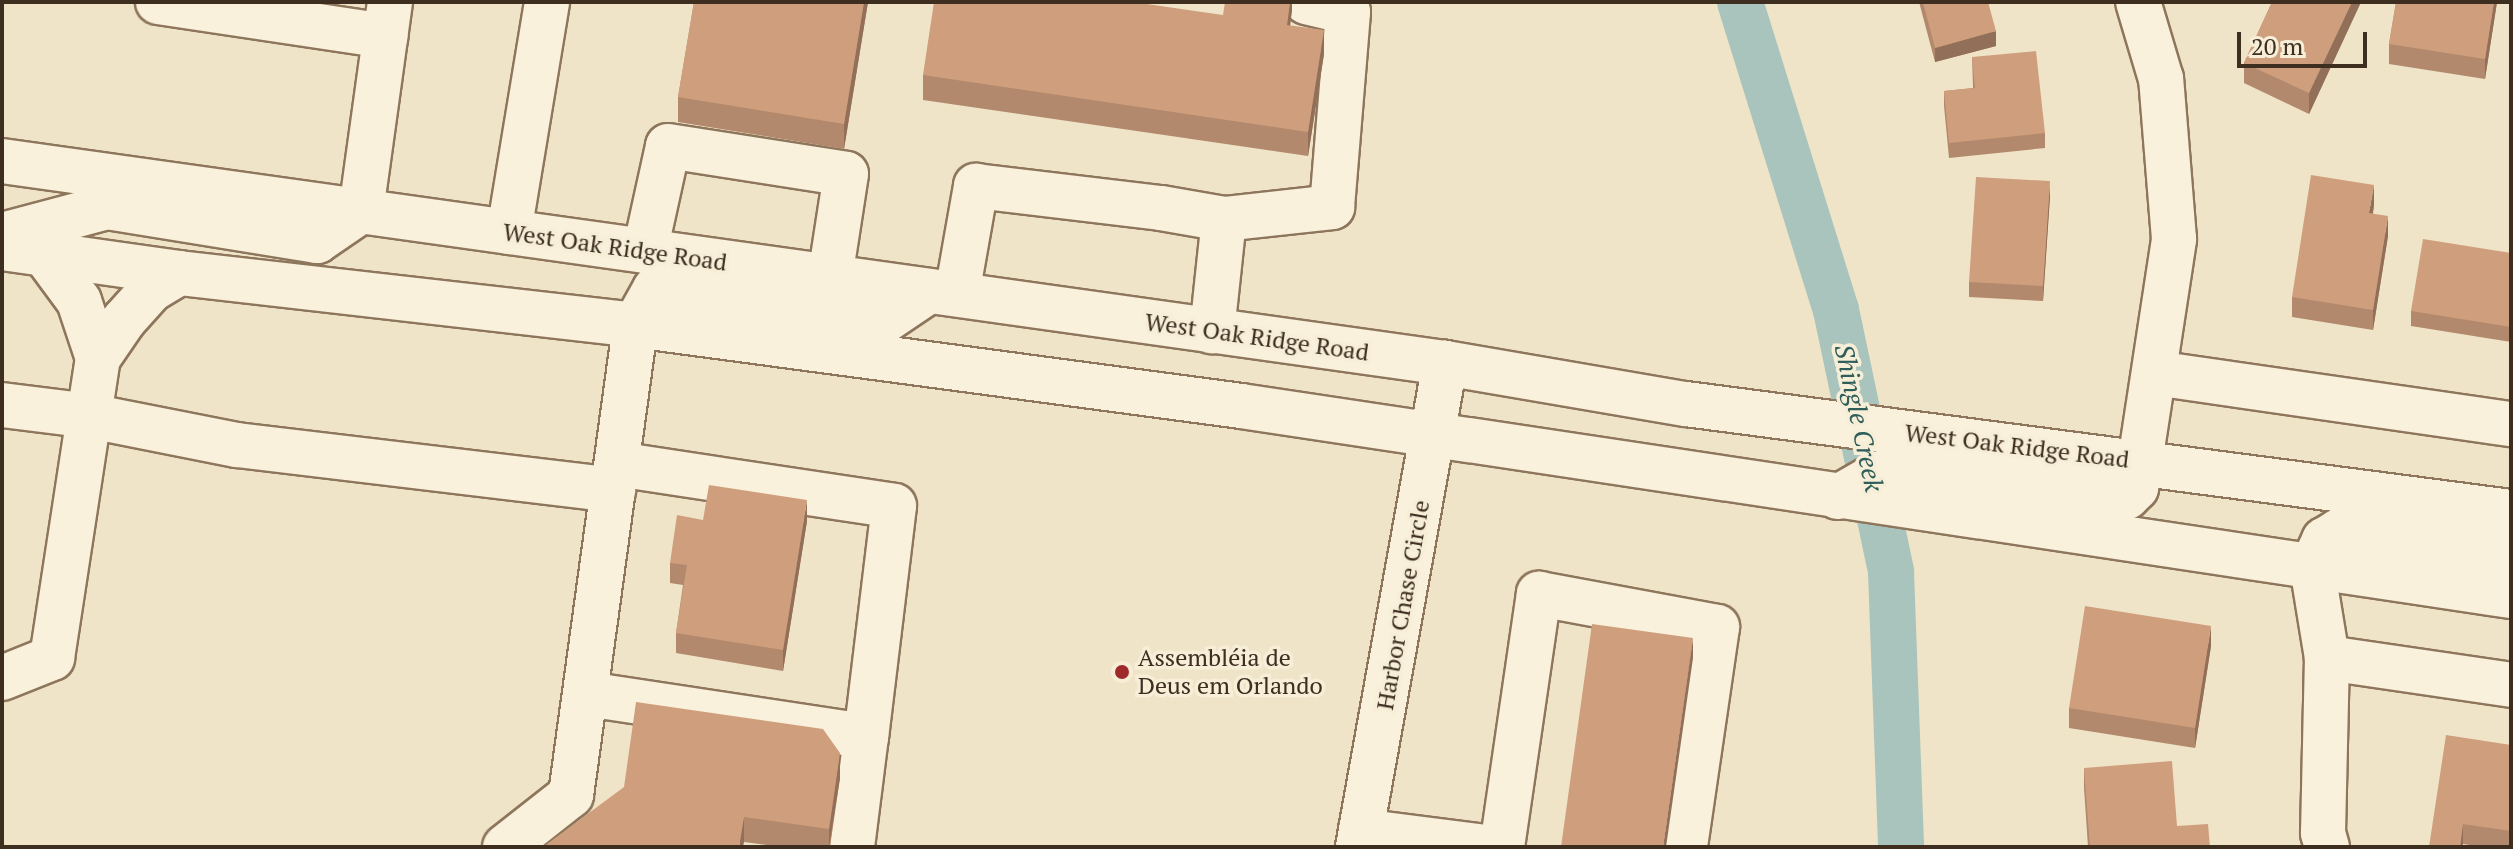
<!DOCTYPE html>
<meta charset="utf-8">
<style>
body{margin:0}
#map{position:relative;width:2513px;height:849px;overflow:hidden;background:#f0e4c8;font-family:"PT Serif",serif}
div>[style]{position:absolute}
.canal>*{height:46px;margin:-23px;padding:0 23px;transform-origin:23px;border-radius:23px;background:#a9c4bc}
.roads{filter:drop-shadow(2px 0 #8d765c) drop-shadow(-2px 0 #8d765c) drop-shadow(0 2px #8d765c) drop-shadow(0 -2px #8d765c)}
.minor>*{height:44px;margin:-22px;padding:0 22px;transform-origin:22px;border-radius:22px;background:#faf1dc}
.wall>*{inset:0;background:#b2896c}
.shaded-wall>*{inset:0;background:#916f58}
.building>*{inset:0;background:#cf9f7d}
.dots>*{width:22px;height:22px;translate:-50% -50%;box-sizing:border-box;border:4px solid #f7eed8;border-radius:50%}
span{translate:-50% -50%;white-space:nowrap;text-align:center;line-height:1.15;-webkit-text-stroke:7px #f7eed8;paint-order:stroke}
.street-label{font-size:24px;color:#3d2e20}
.poi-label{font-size:24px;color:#3d2e20}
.left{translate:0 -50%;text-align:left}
.water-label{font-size:26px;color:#2f5d5a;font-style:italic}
.frame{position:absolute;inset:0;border:4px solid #3d2e20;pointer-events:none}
.scale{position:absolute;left:2237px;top:32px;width:130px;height:36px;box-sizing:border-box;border:4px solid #3d2e20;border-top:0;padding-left:10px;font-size:24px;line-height:28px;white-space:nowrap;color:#3d2e20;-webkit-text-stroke:6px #f7eed8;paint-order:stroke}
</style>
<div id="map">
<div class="canal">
<i style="left:1740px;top:2px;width:323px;rotate:72.7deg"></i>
<i style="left:1836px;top:310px;width:268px;rotate:78.1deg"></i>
<i style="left:1891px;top:572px;width:275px;rotate:87.9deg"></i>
</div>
<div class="roads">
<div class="minor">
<i style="left:158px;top:2px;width:230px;rotate:8.5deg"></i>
<i style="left:2px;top:161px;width:1457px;rotate:7.97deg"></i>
<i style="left:1445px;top:363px;width:244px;rotate:9.7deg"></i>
<i style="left:1686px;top:404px;width:832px;rotate:7.46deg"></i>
<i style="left:1224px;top:219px;width:109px;rotate:-6.3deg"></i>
<i style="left:1332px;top:207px;width:196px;rotate:-85.3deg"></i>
<i style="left:1348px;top:12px;width:43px;rotate:-166.6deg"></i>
<i style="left:509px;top:232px;width:233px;rotate:-80.6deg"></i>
<i style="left:2px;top:235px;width:109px;rotate:-14.9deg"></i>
<i style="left:107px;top:207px;width:213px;rotate:9.2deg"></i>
<i style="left:317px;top:241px;width:53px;rotate:-34.3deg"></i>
<i style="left:361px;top:211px;width:211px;rotate:-82.1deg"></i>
<i style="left:2px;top:248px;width:179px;rotate:8deg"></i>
<i style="left:179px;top:273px;width:459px;rotate:6.5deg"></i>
<i style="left:635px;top:325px;width:611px;rotate:7.61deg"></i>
<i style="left:1241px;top:406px;width:1284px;rotate:8.51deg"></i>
<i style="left:645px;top:251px;width:107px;rotate:-77.6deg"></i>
<i style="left:668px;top:146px;width:180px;rotate:8.9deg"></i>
<i style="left:846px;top:174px;width:104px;rotate:98.8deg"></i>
<i style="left:45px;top:255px;width:57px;rotate:53.5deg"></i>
<i style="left:79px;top:301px;width:60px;rotate:71.6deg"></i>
<i style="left:957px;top:294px;width:110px;rotate:-80deg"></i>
<i style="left:976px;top:186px;width:186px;rotate:6.8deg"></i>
<i style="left:1161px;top:208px;width:64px;rotate:9.9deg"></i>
<i style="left:1224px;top:219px;width:113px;rotate:96.1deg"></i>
<i style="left:2155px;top:373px;width:360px;rotate:8.2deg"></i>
<i style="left:2px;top:405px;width:89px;rotate:7.1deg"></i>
<i style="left:90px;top:416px;width:150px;rotate:11.2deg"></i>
<i style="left:237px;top:445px;width:379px;rotate:6.8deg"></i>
<i style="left:617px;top:464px;width:280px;rotate:8.6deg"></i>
<i style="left:894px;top:506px;width:232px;rotate:96.9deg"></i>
<i style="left:1838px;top:497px;width:48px;rotate:-29.7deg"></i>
<i style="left:1880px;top:473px;width:18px;rotate:-9deg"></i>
<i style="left:1898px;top:470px;width:51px;rotate:3.4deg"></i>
<i style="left:1949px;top:473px;width:164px;rotate:8.8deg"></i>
<i style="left:2111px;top:498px;width:16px;rotate:-4deg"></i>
<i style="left:2127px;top:497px;width:13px;rotate:-45deg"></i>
<i style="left:2136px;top:488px;width:252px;rotate:-81.3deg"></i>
<i style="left:2174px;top:239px;width:161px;rotate:-94.6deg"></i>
<i style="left:2161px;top:79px;width:80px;rotate:-106.6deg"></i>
<i style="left:2327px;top:658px;width:186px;rotate:8.3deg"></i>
<i style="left:2px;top:678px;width:54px;rotate:-21.8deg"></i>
<i style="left:52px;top:658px;width:304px;rotate:-81.3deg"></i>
<i style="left:98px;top:358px;width:46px;rotate:-55.6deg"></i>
<i style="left:124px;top:320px;width:40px;rotate:-48deg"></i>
<i style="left:151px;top:290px;width:33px;rotate:-31deg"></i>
<i style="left:587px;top:694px;width:282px;rotate:8.6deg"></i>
<i style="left:866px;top:736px;width:112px;rotate:97.2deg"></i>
<i style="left:1361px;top:831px;width:126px;rotate:7.3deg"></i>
<i style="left:505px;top:847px;width:84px;rotate:-38.2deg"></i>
<i style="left:571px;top:795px;width:474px;rotate:-82.2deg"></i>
<i style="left:635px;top:325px;width:41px;rotate:-60.9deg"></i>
<i style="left:655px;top:289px;width:228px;rotate:8.8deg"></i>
<i style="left:880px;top:324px;width:59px;rotate:-34deg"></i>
<i style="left:1358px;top:847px;width:492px;rotate:-79.8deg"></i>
<i style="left:1502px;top:847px;width:256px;rotate:-81.7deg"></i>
<i style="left:1539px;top:594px;width:181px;rotate:10.5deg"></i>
<i style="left:1717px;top:627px;width:222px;rotate:98.3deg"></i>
<i style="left:2327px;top:847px;width:15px;rotate:-106deg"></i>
<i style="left:2323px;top:833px;width:175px;rotate:-88.7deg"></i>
<i style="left:2327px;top:658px;width:93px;rotate:-99.3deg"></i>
<i style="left:2312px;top:566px;width:29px;rotate:-65deg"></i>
<i style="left:2324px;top:540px;width:17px;rotate:-31deg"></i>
<i style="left:2339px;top:531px;width:174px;rotate:8.3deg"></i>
</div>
</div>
<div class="wall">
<i style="clip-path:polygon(694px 2px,868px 2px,844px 149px,678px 122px,678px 97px)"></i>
<i style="clip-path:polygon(1292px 2px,1290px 25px,1324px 54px,1308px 156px,923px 100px,923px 75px)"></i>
<i style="clip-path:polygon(1919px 2px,1988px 2px,1996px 46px,1935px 62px)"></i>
<i style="clip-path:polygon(2272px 2px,2361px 2px,2309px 114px,2244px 83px,2244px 63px)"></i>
<i style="clip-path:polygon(2396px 2px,2497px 2px,2485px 79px,2389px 64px,2389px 44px)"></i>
<i style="clip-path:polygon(1972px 57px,2045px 133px,2045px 148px,1949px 158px,1944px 106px,1944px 91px,1973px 88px)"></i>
<i style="clip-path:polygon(2050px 196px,2043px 301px,1969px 297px,1969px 282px)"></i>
<i style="clip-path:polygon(2374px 205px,2373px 214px,2388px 236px,2373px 330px,2292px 317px,2292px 297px)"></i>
<i style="clip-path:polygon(2511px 253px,2511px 342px,2411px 326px,2411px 311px)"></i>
<i style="clip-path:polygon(703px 520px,807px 521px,783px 671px,676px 653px,676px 633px,683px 585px,670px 583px,670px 563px)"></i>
<i style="clip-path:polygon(2211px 646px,2195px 748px,2069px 728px,2069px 708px)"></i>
<i style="clip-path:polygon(2511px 745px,2511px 847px,2483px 847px,2463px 844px,2429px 847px)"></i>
<i style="clip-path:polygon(2084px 768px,2177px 826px,2210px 847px,2088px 847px,2084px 788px)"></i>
<i style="clip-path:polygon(840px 778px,830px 847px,782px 847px,744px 842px,543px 847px)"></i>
</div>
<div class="shaded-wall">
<i style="clip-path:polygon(864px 2px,868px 2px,844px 149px,844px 124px)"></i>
<i style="clip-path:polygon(1290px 2px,1292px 2px,1292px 11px,1287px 49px,1287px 25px)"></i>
<i style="clip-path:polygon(2352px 2px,2361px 2px,2309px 114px,2309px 93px)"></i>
<i style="clip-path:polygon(2494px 2px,2497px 2px,2485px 79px,2485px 59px)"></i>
<i style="clip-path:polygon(1324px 30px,1324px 54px,1308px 156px,1308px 132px)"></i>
<i style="clip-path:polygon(1996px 31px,1996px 46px,1935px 62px,1935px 48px)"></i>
<i style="clip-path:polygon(2050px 181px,2050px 196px,2043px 301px,2043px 286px)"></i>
<i style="clip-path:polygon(2374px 185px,2374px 205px,2369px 234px,2369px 213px)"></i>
<i style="clip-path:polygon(2388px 216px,2388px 236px,2373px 330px,2373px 310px)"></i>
<i style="clip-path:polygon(807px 500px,807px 521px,783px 671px,783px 650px)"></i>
<i style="clip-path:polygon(2211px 626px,2211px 646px,2195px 748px,2195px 728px)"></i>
<i style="clip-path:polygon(1693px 638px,1693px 658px,1666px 847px,1663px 847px)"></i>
<i style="clip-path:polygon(840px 753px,840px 778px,829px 847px,829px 829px)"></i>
<i style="clip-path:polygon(744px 817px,744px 842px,743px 847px,739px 847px)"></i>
<i style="clip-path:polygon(2463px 824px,2463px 847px,2460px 847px)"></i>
</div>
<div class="building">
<i style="clip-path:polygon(694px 2px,864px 2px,844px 124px,678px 97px)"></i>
<i style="clip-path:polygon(934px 2px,1133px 2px,1223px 15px,1225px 2px,1290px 2px,1287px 25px,1324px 30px,1308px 132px,923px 75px)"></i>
<i style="clip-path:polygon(1923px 2px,1988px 2px,1996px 31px,1935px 48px)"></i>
<i style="clip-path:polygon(2272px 2px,2352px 2px,2309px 93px,2244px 63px)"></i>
<i style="clip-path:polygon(2396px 2px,2494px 2px,2485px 59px,2389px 44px)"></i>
<i style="clip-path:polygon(2036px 51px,2045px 133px,1949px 143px,1944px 91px,1975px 88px,1972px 57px)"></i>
<i style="clip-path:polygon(2311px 175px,2374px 185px,2369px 213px,2388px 216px,2373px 310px,2292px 297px)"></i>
<i style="clip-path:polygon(1976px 177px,2050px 181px,2043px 286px,1969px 282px)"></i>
<i style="clip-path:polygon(2423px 239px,2511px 253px,2511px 327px,2411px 311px)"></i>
<i style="clip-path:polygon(709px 485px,807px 500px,783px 650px,676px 633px,687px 565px,670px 563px,677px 515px,703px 520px)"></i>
<i style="clip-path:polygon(2085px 606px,2211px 626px,2195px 728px,2069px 708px)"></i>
<i style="clip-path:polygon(1592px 624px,1693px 638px,1663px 847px,1561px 847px)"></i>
<i style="clip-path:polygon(636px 702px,823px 729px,840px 753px,829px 829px,744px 817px,739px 847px,543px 847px,624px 787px)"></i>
<i style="clip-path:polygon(2446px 735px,2511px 745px,2511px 831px,2463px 824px,2460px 847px,2429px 847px)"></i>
<i style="clip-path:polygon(2172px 761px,2177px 826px,2208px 824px,2210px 847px,2090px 847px,2084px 768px)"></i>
</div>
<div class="dots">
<i style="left:1122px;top:672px;background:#9e2a2b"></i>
</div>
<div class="street-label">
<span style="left:615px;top:247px;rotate:8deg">West Oak Ridge Road</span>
<span style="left:1257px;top:337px;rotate:8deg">West Oak Ridge Road</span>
<span style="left:2017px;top:446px;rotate:7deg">West Oak Ridge Road</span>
<span style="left:1403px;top:605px;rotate:-80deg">Harbor Chase Circle</span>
</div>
<div class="poi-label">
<span class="left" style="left:1138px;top:672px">Assembléia de<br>Deus em Orlando</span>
</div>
<div class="water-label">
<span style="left:1859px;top:418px;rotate:78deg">Shingle Creek</span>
</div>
<div class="frame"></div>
<div class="scale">20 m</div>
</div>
